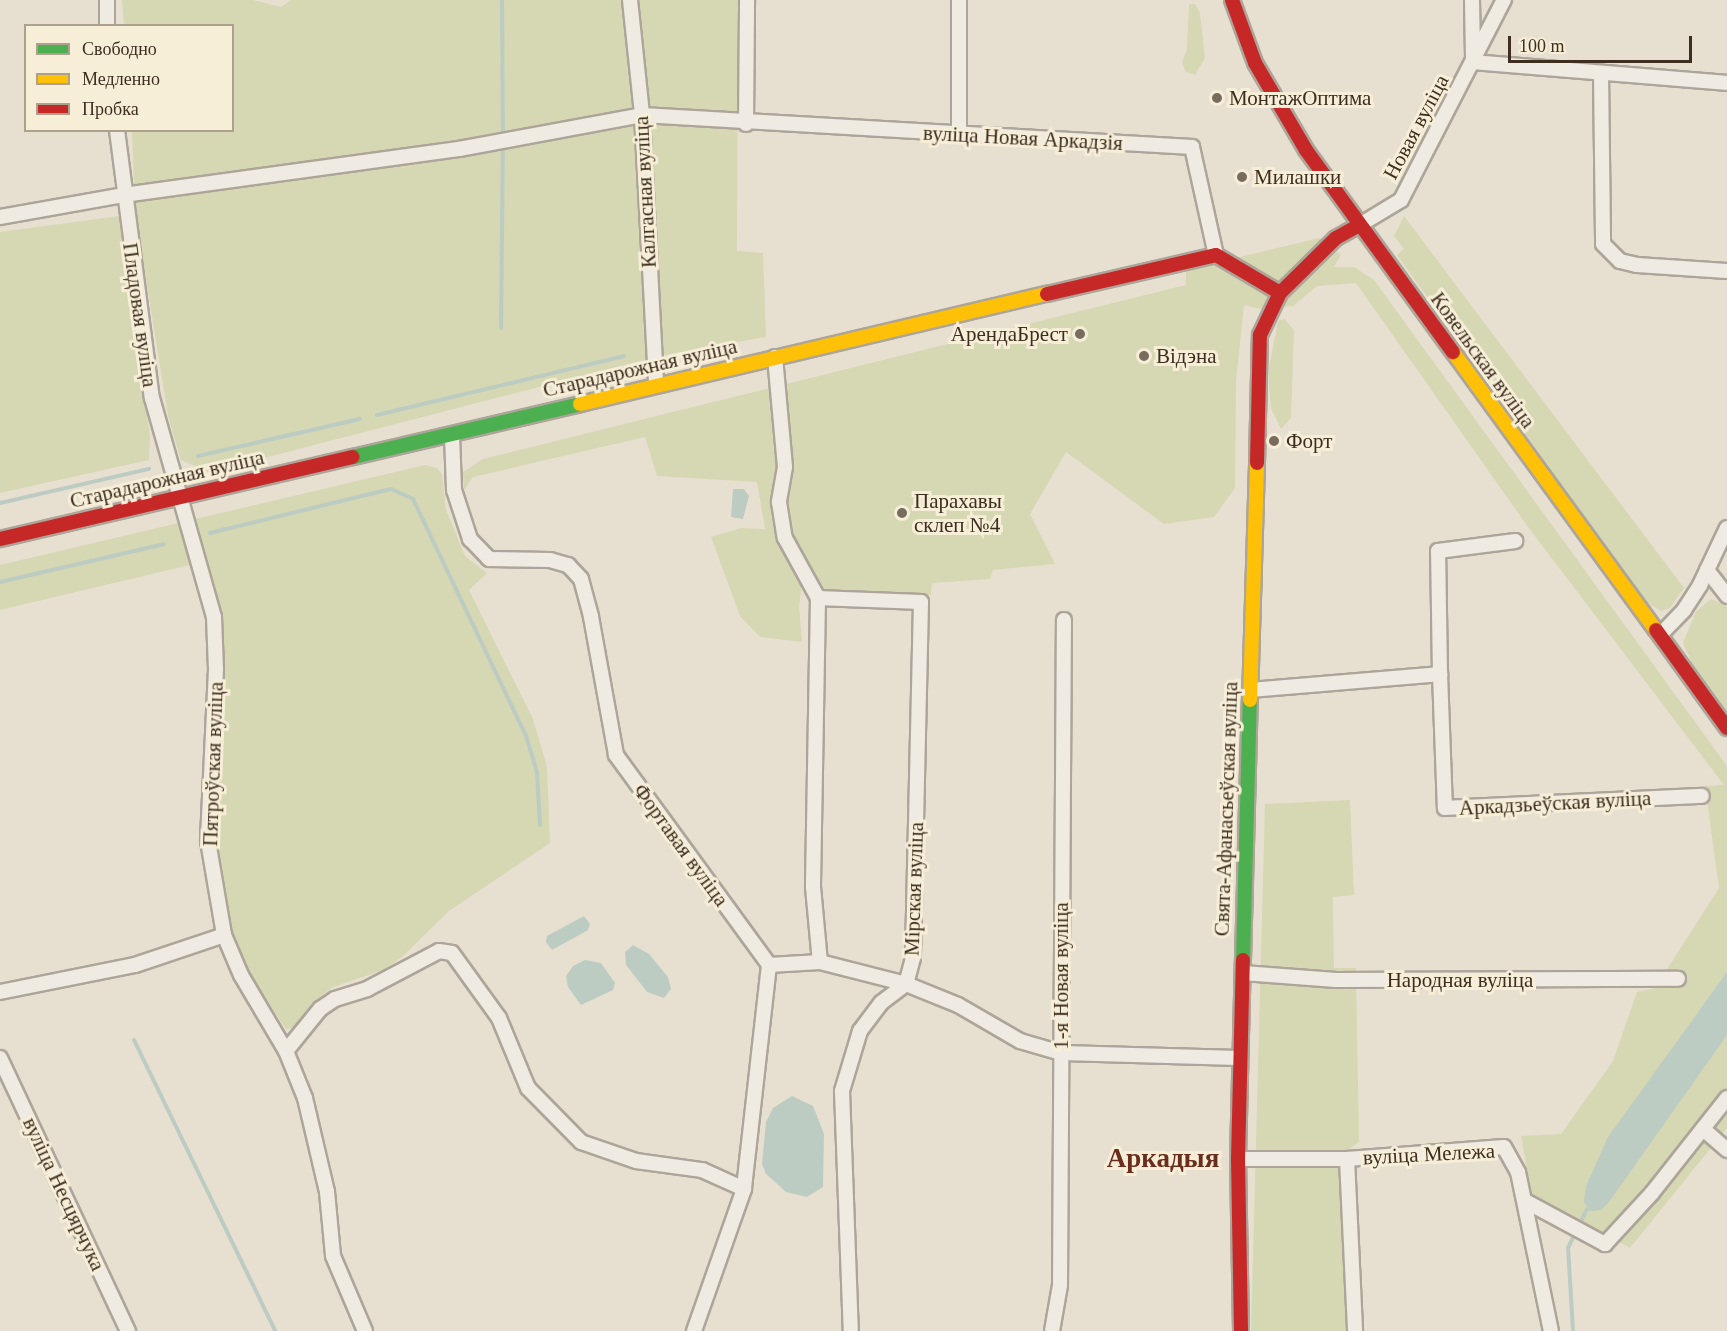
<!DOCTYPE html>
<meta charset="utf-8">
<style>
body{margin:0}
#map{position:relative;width:1727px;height:1331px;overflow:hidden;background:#e7e0d1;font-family:Georgia,serif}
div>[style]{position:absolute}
.green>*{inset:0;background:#d6d7b3}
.water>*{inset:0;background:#bcccc2}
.stream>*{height:4px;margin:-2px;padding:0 2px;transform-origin:2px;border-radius:2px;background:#bcccc2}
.roads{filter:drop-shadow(2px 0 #ada599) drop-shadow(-2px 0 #ada599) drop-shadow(0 2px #ada599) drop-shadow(0 -2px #ada599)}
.street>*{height:14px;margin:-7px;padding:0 7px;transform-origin:7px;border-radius:7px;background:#efebe3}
.fast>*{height:14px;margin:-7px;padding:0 7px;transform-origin:7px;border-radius:7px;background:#4caf50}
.slow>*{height:14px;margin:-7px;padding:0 7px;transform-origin:7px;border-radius:7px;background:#ffc107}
.jam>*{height:14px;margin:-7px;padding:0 7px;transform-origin:7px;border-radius:7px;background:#c62828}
.dots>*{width:16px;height:16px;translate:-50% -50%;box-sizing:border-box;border:3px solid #f7eed8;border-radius:50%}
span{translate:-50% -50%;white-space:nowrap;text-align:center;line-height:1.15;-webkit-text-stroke:6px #f7eed8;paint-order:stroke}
.poi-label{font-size:21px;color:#3d2e20}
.left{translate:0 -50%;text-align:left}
.right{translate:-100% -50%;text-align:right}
.street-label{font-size:21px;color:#3d2e20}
.district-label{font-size:27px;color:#6b2e1e;font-weight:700}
.legend{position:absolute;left:24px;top:24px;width:210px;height:108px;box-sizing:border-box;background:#f7eed8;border:2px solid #ada18e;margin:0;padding:8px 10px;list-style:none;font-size:18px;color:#3d2e20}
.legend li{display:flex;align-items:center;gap:12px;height:30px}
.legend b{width:30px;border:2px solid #ada18e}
.scale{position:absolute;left:1508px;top:36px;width:184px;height:27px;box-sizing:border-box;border:3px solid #3d2e20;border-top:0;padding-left:8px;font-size:18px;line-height:21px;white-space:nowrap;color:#3d2e20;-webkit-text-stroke:4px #f7eed8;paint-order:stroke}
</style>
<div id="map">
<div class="green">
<i style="clip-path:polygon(122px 0,253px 0,281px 7px,291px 0,738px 0,737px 251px,763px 253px,766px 337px,664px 355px,209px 472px,181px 460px,168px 416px,135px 210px,132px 131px,232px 130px,232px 26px,124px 25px)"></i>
<i style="clip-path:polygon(1189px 4px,1195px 4px,1200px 13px,1205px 58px,1195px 75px,1186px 72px,1182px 63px,1187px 48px)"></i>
<i style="clip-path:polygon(119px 216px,150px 436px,149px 460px,0 493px,0 232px)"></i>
<i style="clip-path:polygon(1404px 216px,1684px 588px,1670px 608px,1661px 611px,1646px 602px,1397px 255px,1404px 249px,1394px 236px)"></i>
<i style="clip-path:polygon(1319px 238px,1341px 255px,1334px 267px,1354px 267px,1374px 280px,1727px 766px,1727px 1128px,1630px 1248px,1532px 1196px,1521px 1136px,1561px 1134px,1613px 1061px,1637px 992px,1655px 988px,1719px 888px,1705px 786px,1724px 785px,1528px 527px,1356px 283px,1317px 286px,1293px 306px,1260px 309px,1244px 305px,1236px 381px,1235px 488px,1214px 517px,1164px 524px,1066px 452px,1030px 514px,1055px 564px,993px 570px,990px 579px,932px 583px,931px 595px,823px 591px,802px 582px,799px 606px,802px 642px,760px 637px,740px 616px,711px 537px,741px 528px,765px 529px,757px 482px,657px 476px,645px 437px,473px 477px,464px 490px,463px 472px,483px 459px,1186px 285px,1186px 270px)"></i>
<i style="clip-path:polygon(1284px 319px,1294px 330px,1291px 418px,1281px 429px,1271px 408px,1268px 373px,1278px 321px)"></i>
<i style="clip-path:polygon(425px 465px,437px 468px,442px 474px,446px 510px,465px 556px,487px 573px,469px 590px,533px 719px,547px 767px,550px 843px,449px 911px,402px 957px,383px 970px,333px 987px,312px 1003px,295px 1028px,286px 1029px,243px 964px,223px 907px,213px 848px,223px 677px,220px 622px,207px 561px,0 610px,0 565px)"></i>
<i style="clip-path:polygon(1711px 599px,1727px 606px,1727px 711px,1692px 663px,1683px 643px,1696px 611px)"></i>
<i style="clip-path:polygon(1350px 800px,1354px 895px,1333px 897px,1334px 968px,1356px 968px,1359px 1142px,1341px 1155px,1348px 1331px,1251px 1331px,1265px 804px)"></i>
</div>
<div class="water">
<i style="clip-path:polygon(733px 489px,744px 489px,749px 496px,743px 519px,731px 517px)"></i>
<i style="clip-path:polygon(584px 916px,590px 924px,588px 930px,552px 950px,546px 942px,547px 936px)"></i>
<i style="clip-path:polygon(633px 945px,649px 954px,668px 977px,671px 989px,664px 998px,647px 992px,626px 965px,625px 952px)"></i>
<i style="clip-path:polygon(585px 960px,601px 963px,615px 983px,613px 990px,581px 1005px,568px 987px,566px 976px,573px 966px)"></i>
<i style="clip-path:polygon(1727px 972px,1727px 1035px,1609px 1202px,1601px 1210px,1590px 1211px,1584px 1202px,1586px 1186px,1608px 1137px)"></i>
<i style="clip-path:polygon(792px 1096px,813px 1106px,824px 1134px,823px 1187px,807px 1197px,786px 1192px,766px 1174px,762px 1164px,766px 1122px,773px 1108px)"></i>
</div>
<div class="stream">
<i style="left:502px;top:0;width:137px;rotate:89.6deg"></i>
<i style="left:501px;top:328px;width:183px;rotate:-89.4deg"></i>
<i style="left:377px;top:415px;width:254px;rotate:-13.4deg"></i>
<i style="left:198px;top:456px;width:166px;rotate:-12.9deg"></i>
<i style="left:0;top:503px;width:153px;rotate:-12.9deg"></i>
<i style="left:210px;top:533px;width:186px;rotate:-13.7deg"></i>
<i style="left:391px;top:489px;width:24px;rotate:24deg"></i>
<i style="left:413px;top:499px;width:263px;rotate:64.5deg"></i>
<i style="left:526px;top:736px;width:38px;rotate:73deg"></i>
<i style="left:537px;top:772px;width:53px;rotate:86.8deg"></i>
<i style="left:0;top:582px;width:168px;rotate:-13deg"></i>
<i style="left:134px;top:1040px;width:323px;rotate:64.1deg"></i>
<i style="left:1573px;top:1331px;width:83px;rotate:-93.4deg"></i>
<i style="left:1568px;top:1248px;width:43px;rotate:-64deg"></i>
</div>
<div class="roads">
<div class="street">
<i style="left:630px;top:0;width:116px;rotate:84deg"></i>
<i style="left:642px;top:115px;width:270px;rotate:87deg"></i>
<i style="left:959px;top:0;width:133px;rotate:90deg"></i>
<i style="left:1472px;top:0;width:60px;rotate:89deg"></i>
<i style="left:107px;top:26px;width:26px;rotate:-90deg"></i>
<i style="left:1473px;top:62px;width:255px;rotate:4.7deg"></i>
<i style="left:1601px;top:73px;width:171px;rotate:89.3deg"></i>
<i style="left:1603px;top:244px;width:24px;rotate:45deg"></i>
<i style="left:1620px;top:261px;width:17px;rotate:13deg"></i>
<i style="left:1637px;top:265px;width:90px;rotate:3.8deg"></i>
<i style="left:746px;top:124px;width:124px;rotate:-89.5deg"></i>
<i style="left:117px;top:130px;width:270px;rotate:82.6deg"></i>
<i style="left:152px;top:398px;width:228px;rotate:74.2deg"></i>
<i style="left:214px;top:617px;width:52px;rotate:87.8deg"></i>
<i style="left:216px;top:669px;width:172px;rotate:92.7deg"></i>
<i style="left:208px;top:841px;width:95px;rotate:80.3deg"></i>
<i style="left:224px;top:935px;width:43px;rotate:67deg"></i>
<i style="left:241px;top:975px;width:88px;rotate:59.4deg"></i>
<i style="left:286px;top:1051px;width:51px;rotate:68deg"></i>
<i style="left:305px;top:1098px;width:97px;rotate:76.8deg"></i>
<i style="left:327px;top:1192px;width:64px;rotate:84.6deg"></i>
<i style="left:333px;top:1256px;width:82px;rotate:66.9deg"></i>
<i style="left:0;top:217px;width:125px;rotate:-10.1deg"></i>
<i style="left:123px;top:195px;width:339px;rotate:-7.8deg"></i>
<i style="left:459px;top:149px;width:186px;rotate:-10.5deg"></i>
<i style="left:642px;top:115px;width:551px;rotate:3.33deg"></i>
<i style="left:1192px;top:147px;width:111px;rotate:77.5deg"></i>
<i style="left:1358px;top:226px;width:50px;rotate:-31.2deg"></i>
<i style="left:1401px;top:200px;width:225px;rotate:-62.8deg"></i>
<i style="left:775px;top:357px;width:110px;rotate:84.8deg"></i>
<i style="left:785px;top:467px;width:36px;rotate:100deg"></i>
<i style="left:779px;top:502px;width:36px;rotate:81deg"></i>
<i style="left:785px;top:538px;width:68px;rotate:61.2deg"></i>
<i style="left:818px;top:598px;width:289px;rotate:91deg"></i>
<i style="left:813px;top:887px;width:75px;rotate:84.7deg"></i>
<i style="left:452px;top:435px;width:55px;rotate:87.9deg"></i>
<i style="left:454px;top:490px;width:52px;rotate:71.9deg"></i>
<i style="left:470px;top:539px;width:28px;rotate:46deg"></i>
<i style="left:489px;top:559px;width:61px;rotate:0.9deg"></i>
<i style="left:550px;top:560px;width:19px;rotate:16deg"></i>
<i style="left:568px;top:565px;width:19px;rotate:47deg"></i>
<i style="left:581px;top:579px;width:39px;rotate:75deg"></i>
<i style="left:591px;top:617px;width:140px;rotate:79.7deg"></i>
<i style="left:616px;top:755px;width:260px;rotate:53.9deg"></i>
<i style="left:769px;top:965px;width:225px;rotate:96.4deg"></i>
<i style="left:744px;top:1189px;width:151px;rotate:109.4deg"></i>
<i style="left:1707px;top:570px;width:33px;rotate:52deg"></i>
<i style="left:818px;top:598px;width:103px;rotate:2.2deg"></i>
<i style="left:921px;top:602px;width:356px;rotate:91.3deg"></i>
<i style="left:913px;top:958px;width:27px;rotate:105deg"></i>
<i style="left:906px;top:984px;width:31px;rotate:143deg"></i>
<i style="left:881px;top:1003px;width:35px;rotate:127deg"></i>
<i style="left:860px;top:1031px;width:63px;rotate:106.7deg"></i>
<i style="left:842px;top:1091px;width:240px;rotate:87.9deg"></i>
<i style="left:1660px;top:635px;width:35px;rotate:-46deg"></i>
<i style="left:1684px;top:610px;width:30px;rotate:-57deg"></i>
<i style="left:1700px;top:585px;width:63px;rotate:-64.7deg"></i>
<i style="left:1440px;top:674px;width:123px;rotate:-90.9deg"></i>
<i style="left:1438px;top:551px;width:78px;rotate:-7.4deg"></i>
<i style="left:1251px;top:690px;width:190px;rotate:-4.8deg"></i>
<i style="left:1440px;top:674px;width:134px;rotate:87.9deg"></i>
<i style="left:1445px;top:808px;width:257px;rotate:-2.7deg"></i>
<i style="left:769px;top:965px;width:51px;rotate:-3.4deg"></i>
<i style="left:820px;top:962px;width:89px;rotate:14.3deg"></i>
<i style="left:906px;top:984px;width:56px;rotate:22deg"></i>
<i style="left:958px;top:1005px;width:72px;rotate:30.1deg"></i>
<i style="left:1020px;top:1041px;width:43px;rotate:16.3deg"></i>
<i style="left:1061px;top:1053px;width:179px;rotate:1.6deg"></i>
<i style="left:1243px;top:973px;width:93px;rotate:4.3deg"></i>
<i style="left:1336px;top:980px;width:342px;rotate:-0.2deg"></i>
<i style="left:0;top:992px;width:138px;rotate:-11.3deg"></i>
<i style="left:135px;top:965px;width:94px;rotate:-18.6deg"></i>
<i style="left:286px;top:1051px;width:54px;rotate:-51deg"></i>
<i style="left:320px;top:1009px;width:18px;rotate:-34deg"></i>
<i style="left:335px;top:999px;width:34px;rotate:-17deg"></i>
<i style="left:367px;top:989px;width:81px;rotate:-27.8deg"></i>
<i style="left:439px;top:951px;width:13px;rotate:9deg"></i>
<i style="left:452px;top:953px;width:80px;rotate:54.1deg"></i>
<i style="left:499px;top:1018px;width:76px;rotate:67.5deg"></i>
<i style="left:528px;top:1088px;width:76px;rotate:45.5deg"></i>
<i style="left:581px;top:1142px;width:58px;rotate:19.1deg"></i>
<i style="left:636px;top:1161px;width:67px;rotate:7.8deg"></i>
<i style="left:702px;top:1170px;width:46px;rotate:24.3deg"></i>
<i style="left:0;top:1058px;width:302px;rotate:64.9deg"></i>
<i style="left:1703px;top:1129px;width:32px;rotate:41deg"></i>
<i style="left:1238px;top:1159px;width:109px"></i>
<i style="left:1347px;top:1159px;width:157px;rotate:-4.4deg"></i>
<i style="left:1504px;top:1147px;width:29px;rotate:61deg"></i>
<i style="left:1518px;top:1172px;width:162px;rotate:78.3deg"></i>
<i style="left:1347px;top:1159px;width:172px;rotate:87.3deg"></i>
<i style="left:1525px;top:1201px;width:91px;rotate:28.3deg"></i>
<i style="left:1605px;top:1244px;width:69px;rotate:-47.3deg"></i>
<i style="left:1652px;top:1193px;width:121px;rotate:-51.7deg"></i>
<i style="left:1052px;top:1331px;width:47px;rotate:-80.1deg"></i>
<i style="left:1060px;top:1285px;width:665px;rotate:-89.66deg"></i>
</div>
<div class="fast">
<i style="left:353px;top:457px;width:233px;rotate:-13.1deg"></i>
<i style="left:1243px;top:960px;width:260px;rotate:-88.5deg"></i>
</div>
<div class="slow">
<i style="left:1453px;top:352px;width:344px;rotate:53.9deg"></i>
<i style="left:580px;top:404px;width:480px;rotate:-13.3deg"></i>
<i style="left:1250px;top:700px;width:237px;rotate:-88.3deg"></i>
</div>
<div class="jam">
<i style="left:1232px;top:0;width:67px;rotate:69.9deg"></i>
<i style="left:1255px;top:63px;width:101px;rotate:59.6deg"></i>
<i style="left:1306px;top:150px;width:250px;rotate:54deg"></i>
<i style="left:1047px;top:294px;width:173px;rotate:-13deg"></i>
<i style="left:1216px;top:255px;width:74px;rotate:30.7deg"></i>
<i style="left:1257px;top:463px;width:128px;rotate:-88.7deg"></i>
<i style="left:1260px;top:335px;width:47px;rotate:-64.5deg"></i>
<i style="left:1280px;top:293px;width:78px;rotate:-44.5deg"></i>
<i style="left:1336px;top:238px;width:25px;rotate:-29deg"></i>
<i style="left:0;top:539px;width:362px;rotate:-13.1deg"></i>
<i style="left:1656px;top:630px;width:121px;rotate:54.1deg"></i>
<i style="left:1241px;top:1331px;width:172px;rotate:-91deg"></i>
<i style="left:1238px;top:1159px;width:199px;rotate:-88.6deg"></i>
</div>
</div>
<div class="dots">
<i style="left:1217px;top:98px;background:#786c5e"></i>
<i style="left:1242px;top:177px;background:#786c5e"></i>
<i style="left:1080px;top:334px;background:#786c5e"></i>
<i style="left:1144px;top:356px;background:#786c5e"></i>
<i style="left:1274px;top:441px;background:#786c5e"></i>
<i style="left:902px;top:513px;background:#786c5e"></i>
</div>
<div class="poi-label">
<span class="left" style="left:1229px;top:98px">МонтажОптима</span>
<span class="left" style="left:1254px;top:177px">Милашки</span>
<span class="right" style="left:1068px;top:334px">АрендаБрест</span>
<span class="left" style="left:1156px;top:356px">Відэна</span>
<span class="left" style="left:1286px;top:441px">Форт</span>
<span class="left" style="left:914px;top:513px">Парахавы<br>склеп №4</span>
</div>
<div class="street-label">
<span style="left:1416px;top:127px;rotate:-62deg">Новая вуліца</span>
<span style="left:1023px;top:138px;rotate:3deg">вуліца Новая Аркадзія</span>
<span style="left:645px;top:192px;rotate:-93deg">Калгасная вуліца</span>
<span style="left:140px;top:315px;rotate:82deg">Пладовая вуліца</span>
<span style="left:1483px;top:360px;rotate:54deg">Ковельская вуліца</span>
<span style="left:640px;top:368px;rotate:-13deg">Старадарожная вуліца</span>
<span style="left:167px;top:479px;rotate:-13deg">Старадарожная вуліца</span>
<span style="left:213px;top:764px;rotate:-88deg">Пятроўская вуліца</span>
<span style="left:1555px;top:803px;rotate:-3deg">Аркадзьеўская вуліца</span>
<span style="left:1226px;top:809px;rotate:-88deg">Свята-Афанасьеўская вуліца</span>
<span style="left:681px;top:845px;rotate:54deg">Фортавая вуліца</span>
<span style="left:914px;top:889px;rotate:-88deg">Мірская вуліца</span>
<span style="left:1061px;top:976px;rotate:-90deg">1-я Новая вуліца</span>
<span style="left:1460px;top:980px">Народная вуліца</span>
<span style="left:1429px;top:1154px;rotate:-3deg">вуліца Мележа</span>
<span style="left:64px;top:1194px;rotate:65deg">вуліца Несцярчука</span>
</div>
<div class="district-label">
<span style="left:1163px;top:1159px">Аркадыя</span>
</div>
<ul class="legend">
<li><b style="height:8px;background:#4caf50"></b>Свободно</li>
<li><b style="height:8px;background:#ffc107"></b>Медленно</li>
<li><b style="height:8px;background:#c62828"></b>Пробка</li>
</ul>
<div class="scale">100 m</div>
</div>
